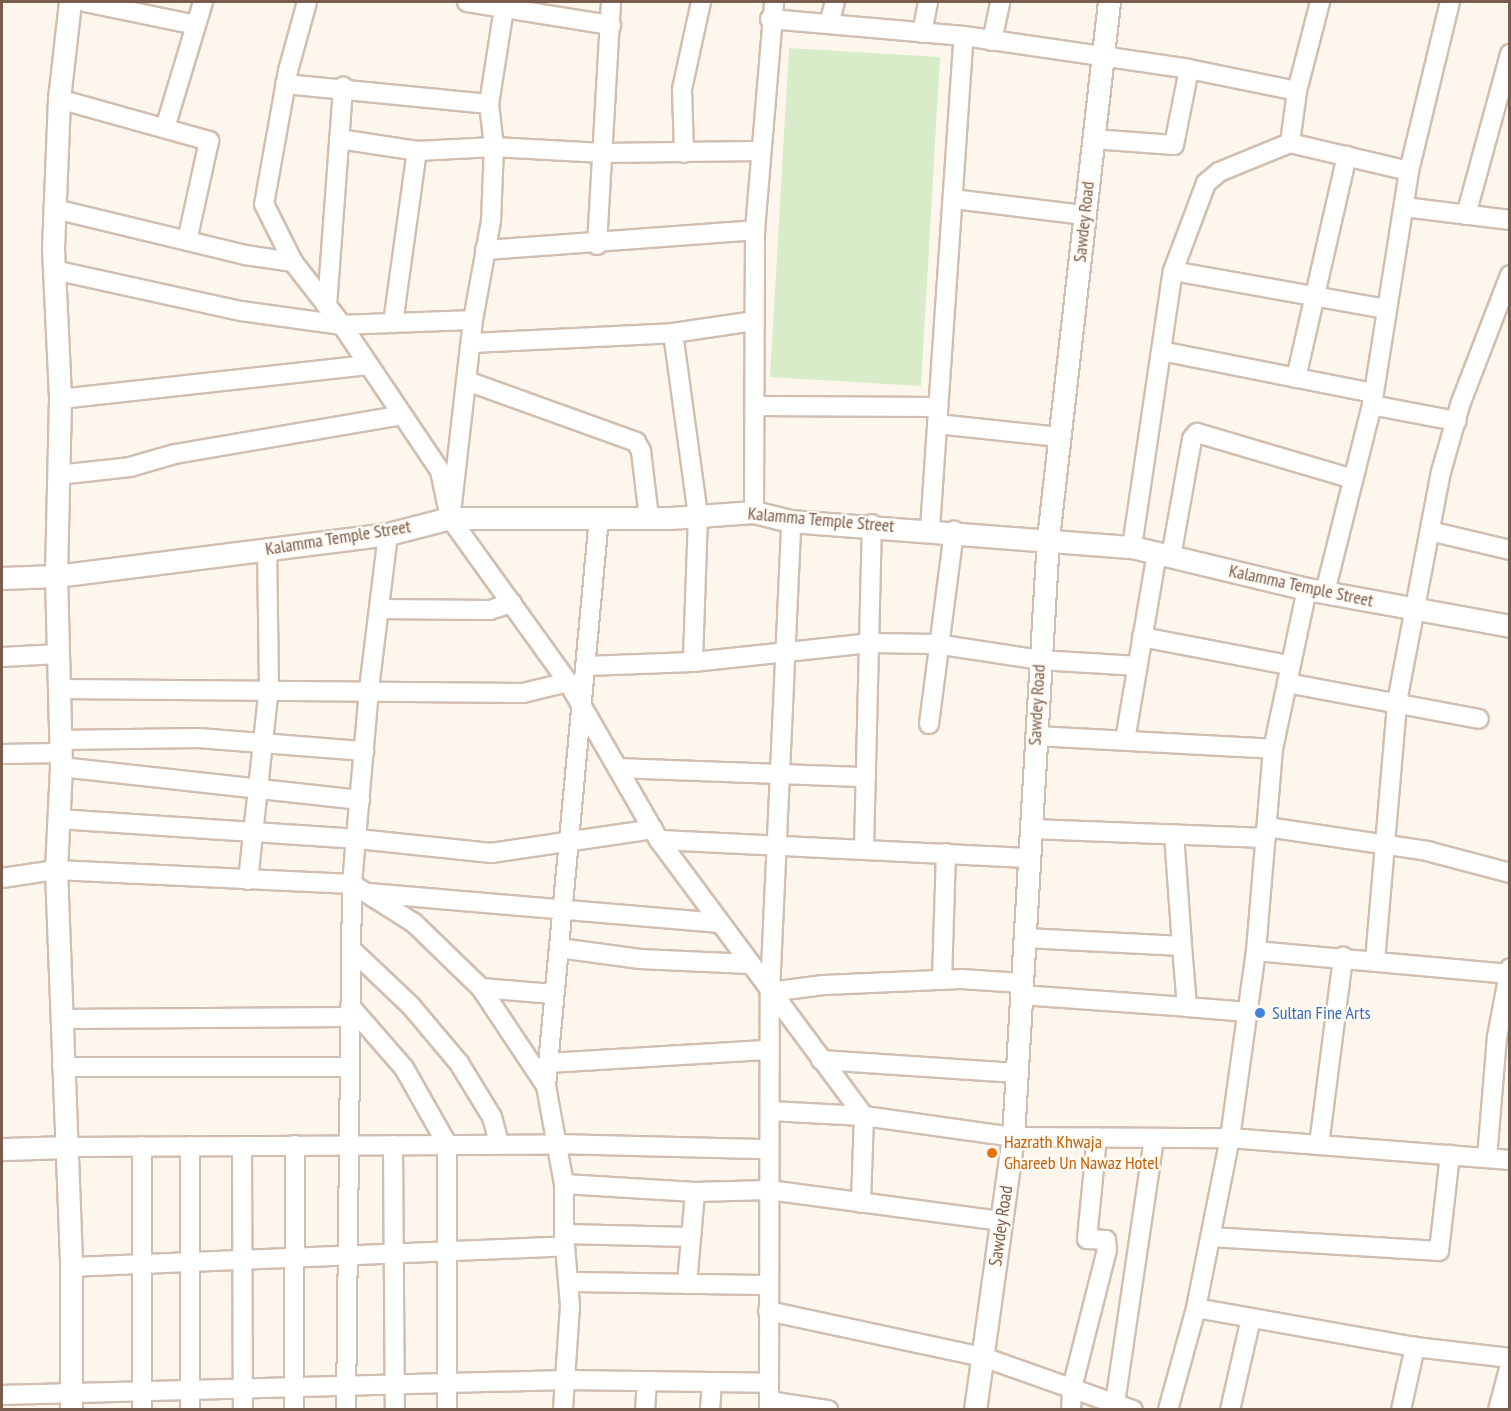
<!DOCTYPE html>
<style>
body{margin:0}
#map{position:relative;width:1511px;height:1411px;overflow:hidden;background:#fdf6ec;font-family:"PT Sans Narrow",sans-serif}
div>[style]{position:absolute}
.green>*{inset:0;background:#d8ecc9}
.roads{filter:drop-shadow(2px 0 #d1beb0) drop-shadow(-2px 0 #d1beb0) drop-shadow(0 2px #d1beb0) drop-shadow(0 -2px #d1beb0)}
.minor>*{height:18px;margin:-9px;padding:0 9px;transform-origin:9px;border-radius:9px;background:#fff}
.tertiary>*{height:21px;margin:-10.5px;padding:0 10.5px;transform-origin:10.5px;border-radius:10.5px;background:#fff}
.dots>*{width:16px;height:16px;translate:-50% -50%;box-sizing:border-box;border:3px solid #fffaf3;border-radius:50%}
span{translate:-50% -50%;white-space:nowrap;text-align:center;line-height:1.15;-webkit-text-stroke:4.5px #fffaf3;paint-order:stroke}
.street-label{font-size:18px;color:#7a5c4d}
.shop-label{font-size:18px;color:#366cbe}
.left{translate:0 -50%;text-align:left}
.food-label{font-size:18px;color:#c56008}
.frame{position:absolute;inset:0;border:3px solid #7a5c4d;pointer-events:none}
</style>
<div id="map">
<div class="green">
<i style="clip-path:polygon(789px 48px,940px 57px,921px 386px,770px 377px)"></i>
</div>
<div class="roads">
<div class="minor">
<i style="left:85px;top:2px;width:113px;rotate:11.7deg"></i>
<i style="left:307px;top:2px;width:72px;rotate:105.4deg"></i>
<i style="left:288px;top:71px;width:135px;rotate:100.2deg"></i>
<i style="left:264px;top:204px;width:65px;rotate:63.4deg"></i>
<i style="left:293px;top:262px;width:80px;rotate:52.1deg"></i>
<i style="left:342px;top:325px;width:176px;rotate:56.1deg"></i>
<i style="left:440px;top:471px;width:48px;rotate:78deg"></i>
<i style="left:450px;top:518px;width:202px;rotate:54.3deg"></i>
<i style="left:568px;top:682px;width:182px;rotate:60.1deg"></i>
<i style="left:659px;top:840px;width:344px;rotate:53.4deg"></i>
<i style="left:864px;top:1116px;width:87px;rotate:92deg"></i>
<i style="left:467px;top:2px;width:146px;rotate:9.1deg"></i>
<i style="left:770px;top:19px;width:195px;rotate:5deg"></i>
<i style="left:964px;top:36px;width:227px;rotate:8.3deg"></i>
<i style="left:1189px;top:69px;width:110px;rotate:11.5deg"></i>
<i style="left:829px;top:24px;width:23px;rotate:-75deg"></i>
<i style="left:922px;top:33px;width:32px;rotate:-79deg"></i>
<i style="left:992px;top:41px;width:40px;rotate:-78deg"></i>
<i style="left:285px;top:84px;width:205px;rotate:5.6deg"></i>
<i style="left:59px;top:99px;width:156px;rotate:15.6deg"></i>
<i style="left:209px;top:141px;width:102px;rotate:102.4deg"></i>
<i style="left:165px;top:128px;width:132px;rotate:-73.2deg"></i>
<i style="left:339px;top:139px;width:79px;rotate:8.7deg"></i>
<i style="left:417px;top:151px;width:77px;rotate:-3deg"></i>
<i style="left:494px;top:147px;width:109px;rotate:3.2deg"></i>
<i style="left:603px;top:153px;width:157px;rotate:-0.7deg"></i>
<i style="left:1093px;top:139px;width:81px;rotate:4.2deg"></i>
<i style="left:1174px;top:145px;width:77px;rotate:-78.8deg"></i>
<i style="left:1290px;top:143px;width:52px;rotate:-82.3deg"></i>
<i style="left:1297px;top:91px;width:92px;rotate:-75.5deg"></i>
<i style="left:684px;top:153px;width:64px;rotate:-91.8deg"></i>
<i style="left:682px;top:89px;width:89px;rotate:-77.7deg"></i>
<i style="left:953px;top:199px;width:132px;rotate:7deg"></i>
<i style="left:1404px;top:207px;width:107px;rotate:7deg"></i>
<i style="left:55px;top:209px;width:195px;rotate:13.6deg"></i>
<i style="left:245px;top:255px;width:49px;rotate:8.3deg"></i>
<i style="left:1466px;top:215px;width:167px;rotate:-74.7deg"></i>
<i style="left:597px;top:245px;width:243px;rotate:-86.7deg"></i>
<i style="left:485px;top:250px;width:271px;rotate:-4.2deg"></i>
<i style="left:54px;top:270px;width:191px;rotate:12.4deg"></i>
<i style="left:241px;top:311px;width:102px;rotate:7.9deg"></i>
<i style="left:342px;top:325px;width:131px;rotate:-2.2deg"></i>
<i style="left:1173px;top:271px;width:217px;rotate:10.1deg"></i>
<i style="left:327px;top:306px;width:220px;rotate:-85.8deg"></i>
<i style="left:393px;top:323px;width:174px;rotate:-82.1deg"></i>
<i style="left:673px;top:333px;width:185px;rotate:82.2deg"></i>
<i style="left:698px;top:516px;width:146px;rotate:92deg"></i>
<i style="left:472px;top:343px;width:201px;rotate:-2.8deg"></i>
<i style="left:673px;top:333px;width:81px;rotate:-8.5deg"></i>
<i style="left:1161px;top:351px;width:216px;rotate:11.2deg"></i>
<i style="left:1296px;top:378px;width:228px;rotate:-77.1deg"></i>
<i style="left:467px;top:381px;width:180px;rotate:19.8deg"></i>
<i style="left:636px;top:442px;width:10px;rotate:61deg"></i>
<i style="left:641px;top:451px;width:67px;rotate:83.2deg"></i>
<i style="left:60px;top:399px;width:310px;rotate:-6.3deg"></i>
<i style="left:1372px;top:405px;width:86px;rotate:10.8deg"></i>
<i style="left:755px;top:406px;width:183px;rotate:0.3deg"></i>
<i style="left:937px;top:424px;width:123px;rotate:6.1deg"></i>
<i style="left:58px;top:475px;width:72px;rotate:-6.3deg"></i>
<i style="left:130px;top:467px;width:47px;rotate:-16.1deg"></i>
<i style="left:175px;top:454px;width:230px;rotate:-9.7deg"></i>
<i style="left:452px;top:504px;width:185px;rotate:-83.5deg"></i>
<i style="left:473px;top:320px;width:101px;rotate:-79.7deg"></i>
<i style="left:491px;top:221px;width:74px;rotate:-87.7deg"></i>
<i style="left:494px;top:147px;width:43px;rotate:-96.6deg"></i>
<i style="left:489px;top:104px;width:103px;rotate:-81.1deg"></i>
<i style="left:754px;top:512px;width:282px;rotate:-89.8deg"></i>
<i style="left:755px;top:230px;width:229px;rotate:-85.2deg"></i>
<i style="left:930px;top:529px;width:494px;rotate:-86.1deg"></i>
<i style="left:1430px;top:531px;width:82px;rotate:13.4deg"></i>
<i style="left:1132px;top:547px;width:279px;rotate:-81.6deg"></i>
<i style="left:1173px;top:271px;width:94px;rotate:-69.4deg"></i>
<i style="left:1206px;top:183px;width:17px;rotate:-40deg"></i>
<i style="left:1219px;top:172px;width:77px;rotate:-22.2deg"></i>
<i style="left:1290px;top:143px;width:122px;rotate:13.2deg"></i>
<i style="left:1171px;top:557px;width:120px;rotate:-79.9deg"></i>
<i style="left:1192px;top:439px;width:8px;rotate:-50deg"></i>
<i style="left:1197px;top:433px;width:163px;rotate:16.4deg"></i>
<i style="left:1325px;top:592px;width:193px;rotate:-75.9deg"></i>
<i style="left:1372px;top:405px;width:237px;rotate:-81deg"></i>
<i style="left:1409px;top:171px;width:174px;rotate:-76.4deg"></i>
<i style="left:379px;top:609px;width:111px;rotate:0.5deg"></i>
<i style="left:490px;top:610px;width:23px;rotate:-18deg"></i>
<i style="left:1142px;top:637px;width:150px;rotate:10.8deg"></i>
<i style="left:2px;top:657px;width:57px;rotate:-3deg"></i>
<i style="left:586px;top:666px;width:107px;rotate:-2.1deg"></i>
<i style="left:693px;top:662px;width:178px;rotate:-6.1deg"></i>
<i style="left:870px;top:643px;width:66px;rotate:0.9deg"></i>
<i style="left:936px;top:644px;width:105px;rotate:8.7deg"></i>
<i style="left:1040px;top:660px;width:98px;rotate:3.5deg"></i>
<i style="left:1287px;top:683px;width:195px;rotate:10.6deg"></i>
<i style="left:60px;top:689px;width:463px;rotate:0.5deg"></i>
<i style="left:523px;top:693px;width:46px;rotate:-13.7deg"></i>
<i style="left:929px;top:724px;width:195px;rotate:-82.6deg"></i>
<i style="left:1036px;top:736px;width:237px;rotate:3.1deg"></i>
<i style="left:60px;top:740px;width:138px;rotate:-0.8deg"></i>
<i style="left:198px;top:738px;width:167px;rotate:4.5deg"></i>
<i style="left:1125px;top:740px;width:190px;rotate:-80.3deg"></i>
<i style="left:2px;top:754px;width:58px;rotate:-1deg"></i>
<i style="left:61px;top:767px;width:301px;rotate:6.3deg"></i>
<i style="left:618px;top:768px;width:248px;rotate:2.1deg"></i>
<i style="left:58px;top:819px;width:301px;rotate:3.8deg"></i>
<i style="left:358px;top:839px;width:134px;rotate:6deg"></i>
<i style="left:491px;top:853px;width:164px;rotate:-8.4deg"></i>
<i style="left:1267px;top:827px;width:162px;rotate:8.5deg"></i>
<i style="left:1427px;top:851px;width:86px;rotate:14.8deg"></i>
<i style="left:1031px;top:829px;width:235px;rotate:2.2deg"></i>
<i style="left:1174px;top:834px;width:112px;rotate:85.9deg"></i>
<i style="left:659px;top:840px;width:370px;rotate:2.8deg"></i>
<i style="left:864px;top:848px;width:324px;rotate:-88.6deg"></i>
<i style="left:2px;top:878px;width:55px;rotate:-8.4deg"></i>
<i style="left:56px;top:870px;width:296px;rotate:2.7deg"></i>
<i style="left:352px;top:884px;width:73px;rotate:32.2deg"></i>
<i style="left:414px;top:923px;width:93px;rotate:44.1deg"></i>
<i style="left:481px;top:988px;width:118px;rotate:56.4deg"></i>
<i style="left:546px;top:1086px;width:100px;rotate:79.6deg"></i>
<i style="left:564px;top:1184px;width:50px;rotate:90deg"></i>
<i style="left:564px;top:1234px;width:72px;rotate:85.2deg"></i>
<i style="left:570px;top:1306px;width:104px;rotate:93.9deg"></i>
<i style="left:248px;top:880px;width:193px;rotate:-83.8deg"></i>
<i style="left:269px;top:688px;width:138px;rotate:-90.8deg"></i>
<i style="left:369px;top:893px;width:352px;rotate:4.9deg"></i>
<i style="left:559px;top:948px;width:82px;rotate:7.7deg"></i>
<i style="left:640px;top:959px;width:110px;rotate:2.6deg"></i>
<i style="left:351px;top:949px;width:83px;rotate:43.5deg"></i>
<i style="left:411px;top:1006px;width:75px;rotate:49.9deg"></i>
<i style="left:459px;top:1063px;width:63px;rotate:58.6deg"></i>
<i style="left:492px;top:1117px;width:28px;rotate:75deg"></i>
<i style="left:1256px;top:951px;width:254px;rotate:5.2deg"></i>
<i style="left:1375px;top:961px;width:260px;rotate:-85.1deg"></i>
<i style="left:1397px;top:702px;width:234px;rotate:-79.2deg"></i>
<i style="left:1441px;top:472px;width:73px;rotate:-74.1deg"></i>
<i style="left:1461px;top:402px;width:136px;rotate:-68.9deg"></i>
<i style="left:942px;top:980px;width:127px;rotate:-88.2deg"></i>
<i style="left:481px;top:988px;width:73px;rotate:4.7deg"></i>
<i style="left:770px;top:992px;width:54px;rotate:-7.4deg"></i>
<i style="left:824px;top:985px;width:137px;rotate:-2.5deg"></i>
<i style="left:961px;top:979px;width:61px;rotate:3.8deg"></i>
<i style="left:1021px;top:995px;width:166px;rotate:4.1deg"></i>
<i style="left:1187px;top:1007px;width:61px;rotate:-94.7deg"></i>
<i style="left:1182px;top:946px;width:157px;rotate:-177.1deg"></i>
<i style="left:350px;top:1006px;width:82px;rotate:48.9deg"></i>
<i style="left:404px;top:1068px;width:87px;rotate:60.5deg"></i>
<i style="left:447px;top:1144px;width:266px;rotate:90deg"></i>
<i style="left:1187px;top:1007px;width:61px;rotate:4.7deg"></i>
<i style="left:61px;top:1019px;width:289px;rotate:-0.4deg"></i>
<i style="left:821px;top:1060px;width:196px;rotate:3.8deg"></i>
<i style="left:548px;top:1063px;width:222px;rotate:-3.4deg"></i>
<i style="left:62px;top:1067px;width:285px"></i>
<i style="left:546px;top:1086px;width:570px;rotate:-84.67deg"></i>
<i style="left:770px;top:1111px;width:94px;rotate:3deg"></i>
<i style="left:864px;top:1116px;width:150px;rotate:8deg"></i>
<i style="left:1013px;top:1137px;width:217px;rotate:0.3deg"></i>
<i style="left:1230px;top:1138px;width:281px;rotate:4.5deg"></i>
<i style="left:393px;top:1145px;width:265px;rotate:89.6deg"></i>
<i style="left:1319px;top:1145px;width:190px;rotate:-82.7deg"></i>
<i style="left:142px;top:1146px;width:264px;rotate:90deg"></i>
<i style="left:190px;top:1146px;width:264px;rotate:90deg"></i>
<i style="left:242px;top:1146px;width:264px;rotate:89.8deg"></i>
<i style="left:65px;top:1147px;width:493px;rotate:-0.3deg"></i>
<i style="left:558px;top:1144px;width:211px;rotate:1.4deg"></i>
<i style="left:1487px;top:1158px;width:121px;rotate:-85.3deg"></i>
<i style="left:1497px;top:1037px;width:70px;rotate:-79.3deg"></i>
<i style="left:564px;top:1184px;width:131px;rotate:3.5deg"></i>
<i style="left:695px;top:1192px;width:74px;rotate:-1.5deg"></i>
<i style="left:769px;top:1190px;width:235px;rotate:7.6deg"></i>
<i style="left:564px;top:1234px;width:125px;rotate:1.4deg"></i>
<i style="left:1212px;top:1237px;width:227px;rotate:3.5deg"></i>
<i style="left:1439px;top:1251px;width:97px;rotate:-83.5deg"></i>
<i style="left:71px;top:1267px;width:494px;rotate:-2.4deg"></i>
<i style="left:569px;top:1282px;width:199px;rotate:0.9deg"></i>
<i style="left:687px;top:1284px;width:92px;rotate:-85deg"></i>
<i style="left:1196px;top:1308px;width:222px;rotate:10.1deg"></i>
<i style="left:1415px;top:1347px;width:96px;rotate:6.6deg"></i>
<i style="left:768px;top:1311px;width:220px;rotate:12.1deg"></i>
<i style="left:983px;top:1357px;width:159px;rotate:19.5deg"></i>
<i style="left:2px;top:1395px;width:563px;rotate:-1.53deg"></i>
<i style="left:565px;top:1380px;width:203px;rotate:0.8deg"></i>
<i style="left:769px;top:1401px;width:60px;rotate:8.7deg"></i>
<i style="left:1115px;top:1403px;width:268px;rotate:-81.6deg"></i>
<i style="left:294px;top:1410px;width:265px;rotate:-89.8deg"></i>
<i style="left:346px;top:1410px;width:526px;rotate:-89.35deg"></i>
<i style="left:352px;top:884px;width:196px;rotate:-85deg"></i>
<i style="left:369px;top:689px;width:156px;rotate:-83deg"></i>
<i style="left:645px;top:1410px;width:29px;rotate:-86deg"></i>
<i style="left:710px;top:1410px;width:28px;rotate:-86deg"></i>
<i style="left:769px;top:1410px;width:418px;rotate:-89.9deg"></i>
<i style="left:770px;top:992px;width:471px;rotate:-87.4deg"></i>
<i style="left:1071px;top:1410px;width:22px;rotate:-87deg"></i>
<i style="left:1072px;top:1388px;width:142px;rotate:-75.8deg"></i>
<i style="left:1107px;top:1250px;width:10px;rotate:-96deg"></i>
<i style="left:1106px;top:1240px;width:19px;rotate:-177deg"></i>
<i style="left:1087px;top:1239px;width:102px;rotate:-84.4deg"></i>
<i style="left:1168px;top:1410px;width:106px;rotate:-74.6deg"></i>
<i style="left:1196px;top:1308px;width:173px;rotate:-78.7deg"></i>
<i style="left:1230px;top:1138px;width:189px;rotate:-82.1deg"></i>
<i style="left:1256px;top:951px;width:203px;rotate:-85.2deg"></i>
<i style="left:1273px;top:749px;width:164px;rotate:-78deg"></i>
<i style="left:1230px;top:1410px;width:94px;rotate:-77.1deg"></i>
<i style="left:1401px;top:1410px;width:65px;rotate:-77.5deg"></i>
<i style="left:1498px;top:1410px;width:47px;rotate:-75.1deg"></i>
</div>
<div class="tertiary">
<i style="left:70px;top:2px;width:98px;rotate:96.5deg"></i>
<i style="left:59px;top:99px;width:149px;rotate:92.3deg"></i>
<i style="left:53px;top:248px;width:151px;rotate:87.3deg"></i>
<i style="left:60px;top:399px;width:177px;rotate:91.3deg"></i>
<i style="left:56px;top:576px;width:191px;rotate:88.5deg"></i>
<i style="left:61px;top:767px;width:103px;rotate:92.8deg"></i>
<i style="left:56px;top:870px;width:397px;rotate:87.8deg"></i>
<i style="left:71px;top:1267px;width:143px;rotate:90deg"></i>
<i style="left:2px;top:578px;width:54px;rotate:-2.1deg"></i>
<i style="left:56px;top:576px;width:335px;rotate:-7.2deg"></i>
<i style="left:388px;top:534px;width:64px;rotate:-14.5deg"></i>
<i style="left:450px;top:518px;width:220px"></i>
<i style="left:670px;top:518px;width:84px;rotate:-4.1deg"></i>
<i style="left:754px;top:512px;width:38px;rotate:14deg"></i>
<i style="left:791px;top:521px;width:342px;rotate:4.4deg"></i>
<i style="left:1132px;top:547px;width:180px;rotate:13.5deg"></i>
<i style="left:1307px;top:589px;width:206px;rotate:10.3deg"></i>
<i style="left:2px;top:1149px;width:63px;rotate:-1.8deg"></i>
<i style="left:975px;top:1410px;width:276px;rotate:-82.1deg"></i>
<i style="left:1013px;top:1137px;width:600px;rotate:-86.66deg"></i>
<i style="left:1048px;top:538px;width:539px;rotate:-83.51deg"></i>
</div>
</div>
<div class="dots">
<i style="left:1260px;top:1013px;background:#3f7fe0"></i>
<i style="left:992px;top:1153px;background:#e8710a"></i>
</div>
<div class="street-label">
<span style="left:1084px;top:222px;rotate:-84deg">Sawdey Road</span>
<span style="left:821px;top:520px;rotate:5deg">Kalamma Temple Street</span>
<span style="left:338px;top:538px;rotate:-9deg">Kalamma Temple Street</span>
<span style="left:1301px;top:586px;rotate:12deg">Kalamma Temple Street</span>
<span style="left:1037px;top:705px;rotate:-87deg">Sawdey Road</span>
<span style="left:1001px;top:1226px;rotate:-82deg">Sawdey Road</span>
</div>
<div class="shop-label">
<span class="left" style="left:1272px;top:1013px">Sultan Fine Arts</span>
</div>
<div class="food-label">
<span class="left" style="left:1004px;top:1153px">Hazrath Khwaja<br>Ghareeb Un Nawaz Hotel</span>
</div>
<div class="frame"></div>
</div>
